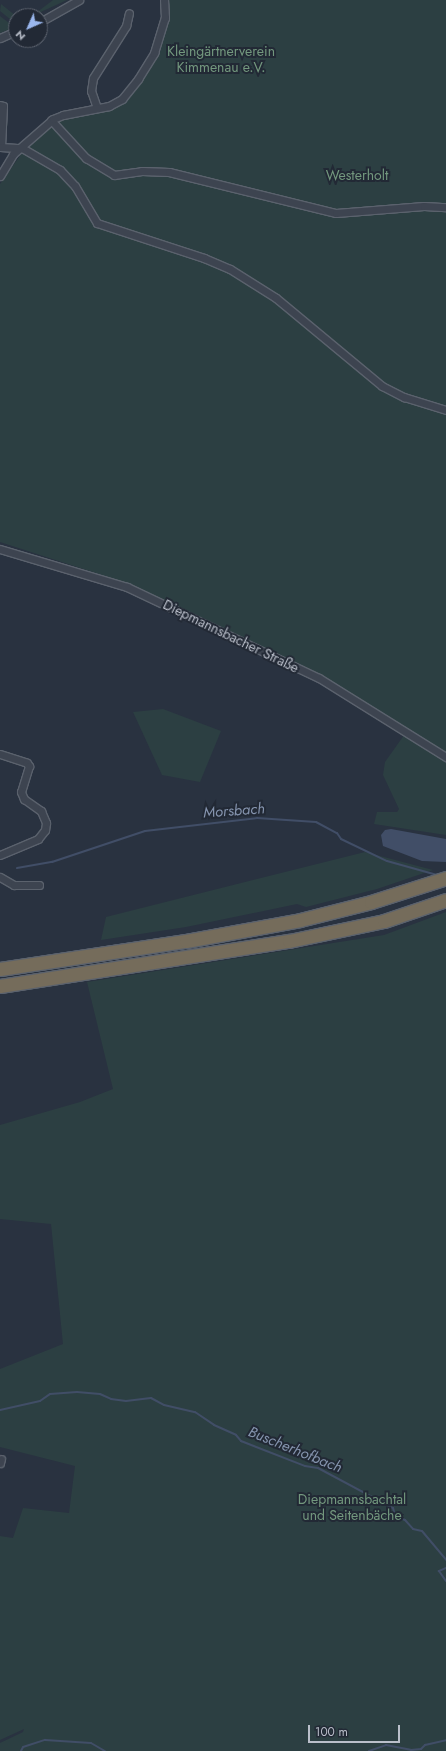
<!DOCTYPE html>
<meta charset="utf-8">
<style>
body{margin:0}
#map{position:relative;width:446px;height:1751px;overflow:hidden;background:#293240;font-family:Jost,sans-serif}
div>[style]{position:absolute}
.green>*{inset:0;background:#2c3f42}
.water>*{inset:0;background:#414e67}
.stream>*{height:2px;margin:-1px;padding:0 1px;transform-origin:1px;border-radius:1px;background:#414e67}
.roads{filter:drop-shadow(1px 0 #5b626d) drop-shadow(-1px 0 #5b626d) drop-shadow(0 1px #5b626d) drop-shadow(0 -1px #5b626d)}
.minor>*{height:7px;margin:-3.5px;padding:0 3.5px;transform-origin:3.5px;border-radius:3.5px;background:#3d4450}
.motorway>*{height:13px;margin:-6.5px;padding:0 6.5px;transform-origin:6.5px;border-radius:6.5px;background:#756c5b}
span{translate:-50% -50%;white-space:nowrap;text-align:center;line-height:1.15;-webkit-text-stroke:4px #222935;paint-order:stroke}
.park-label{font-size:14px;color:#73987e}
.street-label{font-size:14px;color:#babfca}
.water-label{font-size:15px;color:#8594ae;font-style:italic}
.north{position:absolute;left:8px;top:8px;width:40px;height:40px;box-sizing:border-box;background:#222935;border:1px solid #5f6571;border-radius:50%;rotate:225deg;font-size:11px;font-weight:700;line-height:16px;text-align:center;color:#babfca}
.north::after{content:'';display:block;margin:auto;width:14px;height:18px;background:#9ab7ee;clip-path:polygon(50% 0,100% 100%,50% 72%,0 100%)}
.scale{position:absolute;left:308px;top:1725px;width:92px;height:18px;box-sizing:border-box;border:2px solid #babfca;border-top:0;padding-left:5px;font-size:12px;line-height:14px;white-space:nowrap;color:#babfca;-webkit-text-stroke:3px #222935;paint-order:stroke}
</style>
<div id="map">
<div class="green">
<i style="clip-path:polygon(53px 0,67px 0,32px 16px)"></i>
<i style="clip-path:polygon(167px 0,446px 0,446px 835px,374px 824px,377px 812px,397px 812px,399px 809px,383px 775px,385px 762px,407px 731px,320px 676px,111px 578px,0 542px,0 184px,27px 146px,49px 125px,58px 119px,118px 104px,158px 51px,166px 28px)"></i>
<i style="clip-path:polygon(1px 4px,16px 16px,13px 15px,12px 20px,16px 24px,0 11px)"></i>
<i style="clip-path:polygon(0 16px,13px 26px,13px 28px,0 33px)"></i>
<i style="clip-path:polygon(163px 709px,221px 731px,200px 782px,162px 775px,133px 712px)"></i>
<i style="clip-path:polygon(365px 852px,433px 870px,377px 889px,306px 907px,297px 904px,186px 927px,101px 940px,106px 917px)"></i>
<i style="clip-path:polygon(446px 912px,446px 1751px,0 1751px,0 1743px,23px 1732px,24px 1729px,0 1740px,0 1536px,13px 1538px,23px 1508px,69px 1513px,75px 1466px,0 1447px,0 1369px,63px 1344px,51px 1224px,0 1219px,0 1125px,80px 1102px,113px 1089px,87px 982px,384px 935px)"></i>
</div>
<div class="water">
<i style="clip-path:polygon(391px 829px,446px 839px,446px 862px,422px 861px,383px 846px,381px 835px,385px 830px)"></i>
</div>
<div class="stream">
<i style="left:17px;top:868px;width:36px;rotate:-10deg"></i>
<i style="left:52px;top:862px;width:98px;rotate:-18.4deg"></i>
<i style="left:145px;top:831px;width:113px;rotate:-6.6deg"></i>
<i style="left:257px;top:818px;width:59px;rotate:3.9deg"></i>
<i style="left:316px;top:822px;width:24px;rotate:28deg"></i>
<i style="left:337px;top:833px;width:7px;rotate:56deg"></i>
<i style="left:341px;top:839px;width:51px;rotate:25.6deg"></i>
<i style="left:387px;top:861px;width:52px;rotate:15.6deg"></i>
<i style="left:0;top:1410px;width:41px;rotate:-12.7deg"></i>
<i style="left:40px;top:1401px;width:12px;rotate:-35deg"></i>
<i style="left:50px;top:1394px;width:27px;rotate:-4deg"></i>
<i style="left:77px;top:1392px;width:23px;rotate:5deg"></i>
<i style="left:100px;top:1394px;width:12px;rotate:24deg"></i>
<i style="left:111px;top:1399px;width:15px;rotate:8deg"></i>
<i style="left:126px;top:1401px;width:25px;rotate:-7deg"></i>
<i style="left:151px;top:1398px;width:15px;rotate:28deg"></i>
<i style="left:164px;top:1405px;width:32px;rotate:13deg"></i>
<i style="left:195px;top:1412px;width:23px;rotate:34deg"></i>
<i style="left:214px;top:1425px;width:24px;rotate:24deg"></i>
<i style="left:236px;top:1435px;width:8px;rotate:50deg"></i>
<i style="left:241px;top:1441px;width:69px;rotate:21.3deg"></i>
<i style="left:305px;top:1466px;width:13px;rotate:9deg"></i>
<i style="left:318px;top:1468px;width:85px;rotate:28.1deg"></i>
<i style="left:393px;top:1508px;width:7px;rotate:74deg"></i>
<i style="left:395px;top:1515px;width:11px;rotate:27deg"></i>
<i style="left:405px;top:1520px;width:12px;rotate:48deg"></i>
<i style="left:413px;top:1529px;width:9px;rotate:13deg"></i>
<i style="left:422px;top:1531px;width:38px;rotate:50deg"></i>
<i style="left:446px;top:1568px;width:8px;rotate:157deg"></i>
<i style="left:439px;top:1571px;width:12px;rotate:55deg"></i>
<i style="left:21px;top:1751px;width:4px;rotate:-63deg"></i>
<i style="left:23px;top:1747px;width:23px;rotate:-18deg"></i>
<i style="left:45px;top:1740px;width:46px;rotate:3.7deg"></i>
<i style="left:91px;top:1743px;width:16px;rotate:30deg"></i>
<i style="left:369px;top:1751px;width:18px;rotate:-19deg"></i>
<i style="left:386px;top:1745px;width:25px;rotate:11deg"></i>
<i style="left:411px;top:1750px;width:10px;rotate:-6deg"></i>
<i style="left:421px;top:1749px;width:6px;rotate:-45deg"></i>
<i style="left:425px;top:1745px;width:22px;rotate:-13deg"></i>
</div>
<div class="roads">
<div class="minor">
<i style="left:40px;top:22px;width:45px;rotate:-29.4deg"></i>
<i style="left:0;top:38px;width:17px;rotate:-24deg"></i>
<i style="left:0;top:105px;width:3px;rotate:18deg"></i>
<i style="left:3px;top:106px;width:41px;rotate:92.8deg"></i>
<i style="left:97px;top:108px;width:18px;rotate:-109deg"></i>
<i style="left:91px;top:91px;width:13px;rotate:-81deg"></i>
<i style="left:93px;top:78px;width:62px;rotate:-57.6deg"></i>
<i style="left:126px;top:26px;width:13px;rotate:-77deg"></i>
<i style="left:51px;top:120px;width:52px;rotate:47.4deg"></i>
<i style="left:86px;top:158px;width:33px;rotate:31deg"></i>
<i style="left:114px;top:175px;width:28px;rotate:-8deg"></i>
<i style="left:142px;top:171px;width:27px;rotate:2deg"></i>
<i style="left:169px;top:172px;width:172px;rotate:13.8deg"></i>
<i style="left:336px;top:213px;width:88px;rotate:-4.5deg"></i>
<i style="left:424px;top:206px;width:22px;rotate:3deg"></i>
<i style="left:0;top:147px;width:22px;rotate:3deg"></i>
<i style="left:22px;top:148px;width:44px;rotate:30.1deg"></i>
<i style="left:60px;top:170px;width:22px;rotate:47deg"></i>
<i style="left:75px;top:186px;width:43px;rotate:59.3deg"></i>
<i style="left:97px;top:223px;width:113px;rotate:18.1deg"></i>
<i style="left:204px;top:258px;width:28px;rotate:23deg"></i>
<i style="left:230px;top:269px;width:54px;rotate:32.2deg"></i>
<i style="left:276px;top:298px;width:138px;rotate:39.7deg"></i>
<i style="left:382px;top:386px;width:25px;rotate:27deg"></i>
<i style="left:404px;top:397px;width:44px;rotate:17.2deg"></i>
<i style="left:0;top:176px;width:26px;rotate:-59deg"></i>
<i style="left:13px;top:154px;width:53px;rotate:-41.2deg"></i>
<i style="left:53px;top:119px;width:11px;rotate:-22deg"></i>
<i style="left:63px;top:115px;width:47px;rotate:-11.1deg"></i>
<i style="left:109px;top:106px;width:15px;rotate:-28deg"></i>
<i style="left:122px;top:99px;width:26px;rotate:-51deg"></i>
<i style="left:138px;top:79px;width:31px;rotate:-58deg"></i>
<i style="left:154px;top:53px;width:37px;rotate:-73deg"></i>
<i style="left:165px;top:18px;width:18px;rotate:-93deg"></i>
<i style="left:0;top:549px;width:133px;rotate:16.7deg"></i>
<i style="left:127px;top:587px;width:212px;rotate:25.4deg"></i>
<i style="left:319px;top:678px;width:150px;rotate:31.9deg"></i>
<i style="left:0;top:754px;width:28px;rotate:18deg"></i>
<i style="left:27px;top:763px;width:4px;rotate:56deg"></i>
<i style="left:29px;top:766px;width:27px;rotate:107deg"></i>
<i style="left:21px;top:792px;width:8px;rotate:67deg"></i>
<i style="left:24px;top:799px;width:21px;rotate:35deg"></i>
<i style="left:41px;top:811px;width:13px;rotate:67deg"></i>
<i style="left:46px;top:823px;width:7px;rotate:98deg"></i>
<i style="left:45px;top:830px;width:11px;rotate:128deg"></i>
<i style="left:38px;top:839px;width:41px;rotate:157.2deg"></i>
<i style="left:0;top:877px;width:16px;rotate:30deg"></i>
<i style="left:14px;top:885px;width:25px"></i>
<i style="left:0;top:1463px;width:4px;rotate:-76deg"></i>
</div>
<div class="motorway">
<i style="left:0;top:969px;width:188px;rotate:-8.6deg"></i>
<i style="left:186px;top:941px;width:116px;rotate:-10.4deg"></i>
<i style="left:300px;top:920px;width:73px;rotate:-14.2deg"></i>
<i style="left:371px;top:902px;width:79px;rotate:-17.7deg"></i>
<i style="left:0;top:986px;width:292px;rotate:-8.9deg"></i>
<i style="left:289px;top:941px;width:97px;rotate:-11.9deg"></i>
<i style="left:384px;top:921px;width:65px;rotate:-18.7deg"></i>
</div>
</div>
<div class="park-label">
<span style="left:221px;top:59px">Kleingärtnerverein<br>Kimmenau e.V.</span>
<span style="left:357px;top:175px">Westerholt</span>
<span style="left:352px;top:1507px">Diepmannsbachtal<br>und Seitenbäche</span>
</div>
<div class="street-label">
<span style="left:231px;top:636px;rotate:26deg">Diepmannsbacher Straße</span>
</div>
<div class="water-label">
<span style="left:234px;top:811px;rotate:-4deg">Morsbach</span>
<span style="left:295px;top:1450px;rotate:22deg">Buscherhofbach</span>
</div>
<div class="north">N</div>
<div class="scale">100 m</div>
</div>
